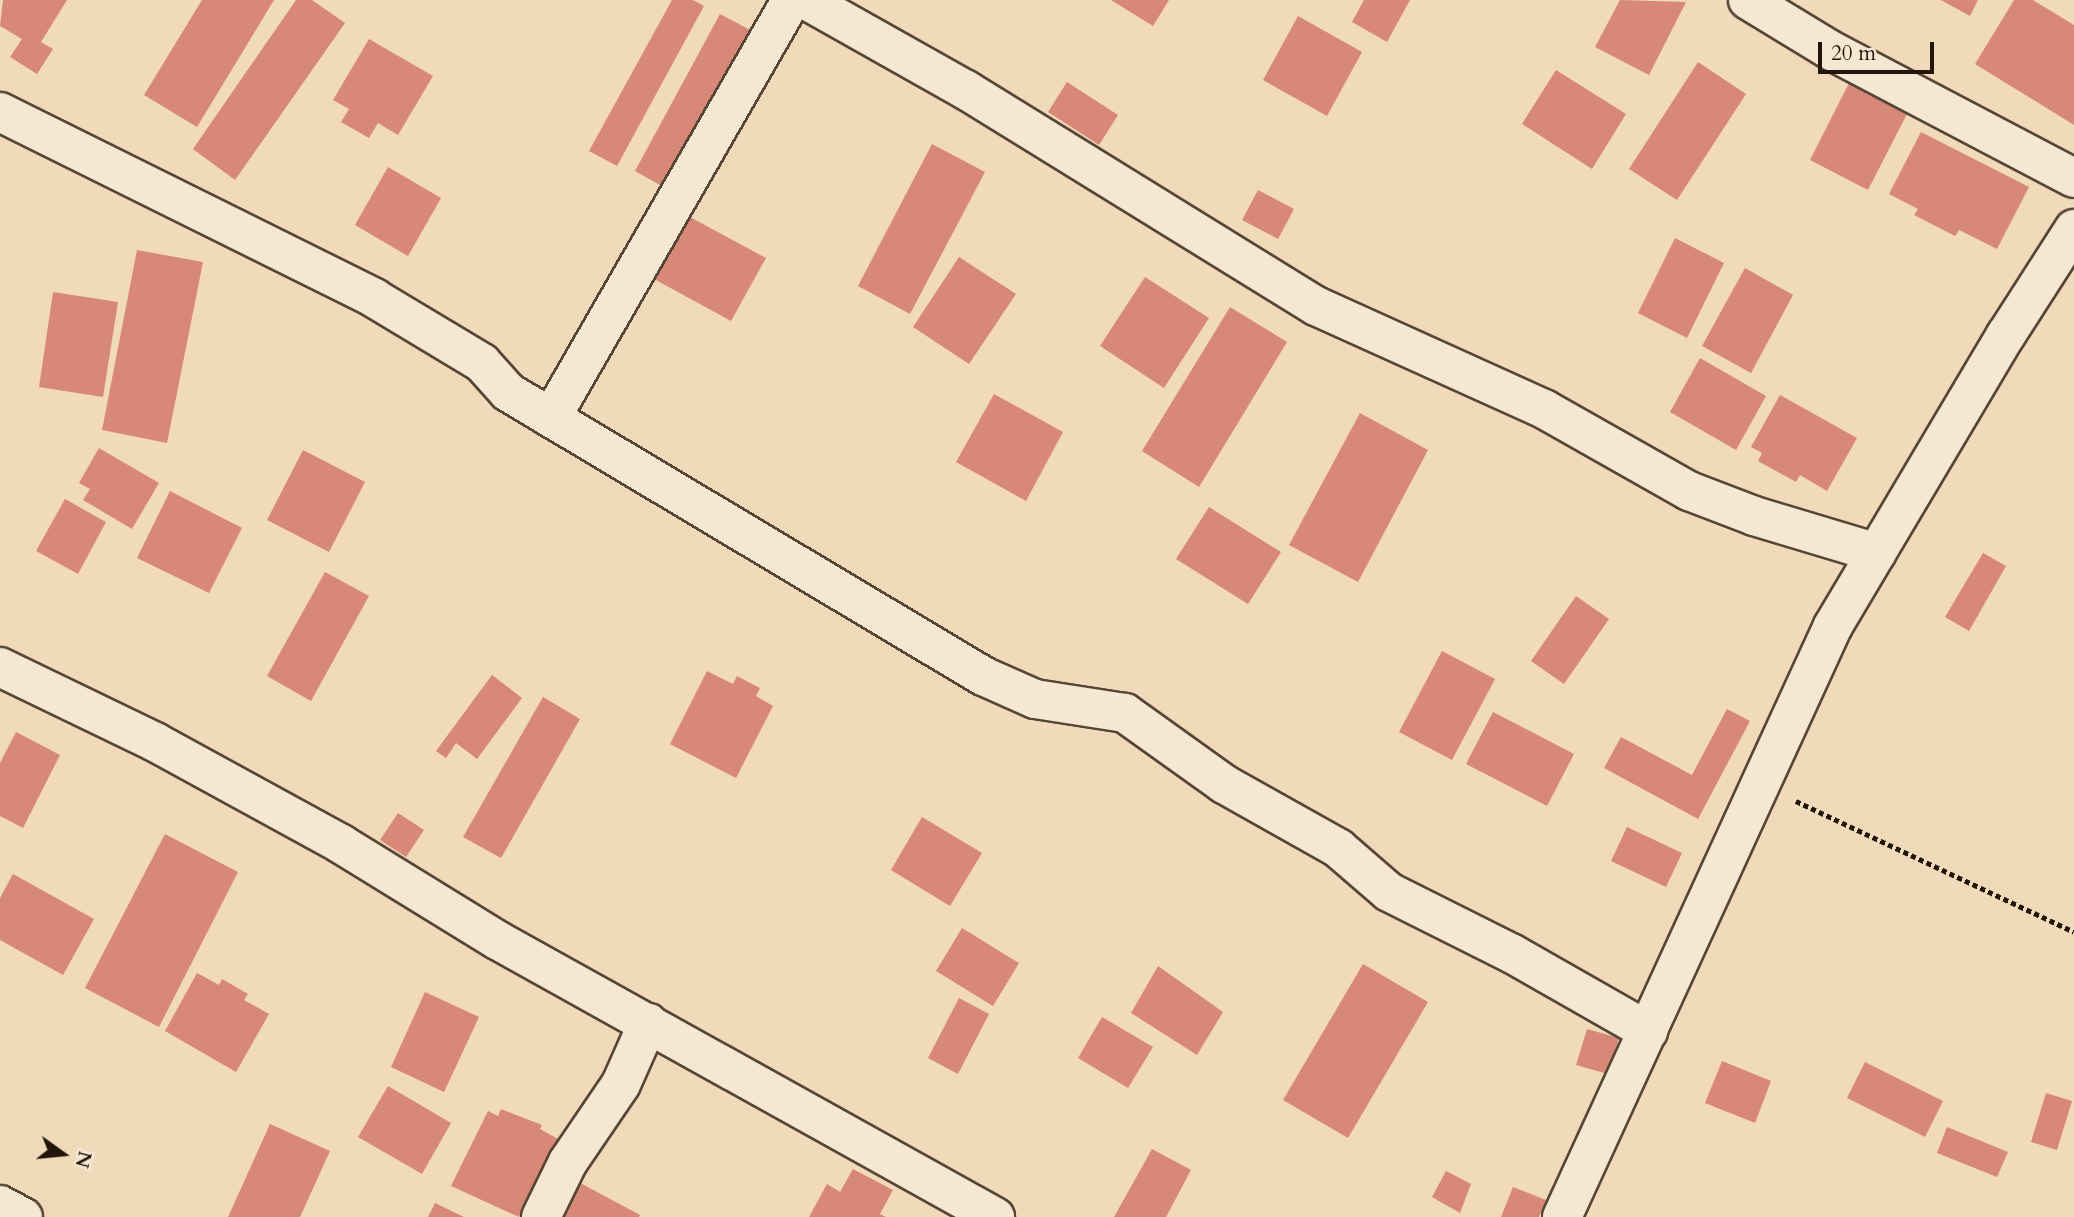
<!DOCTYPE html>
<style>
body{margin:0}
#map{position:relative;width:2074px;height:1217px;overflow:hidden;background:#f1dab9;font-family:Cardo,serif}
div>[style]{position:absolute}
.building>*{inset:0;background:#d78877}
.path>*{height:4.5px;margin-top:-2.25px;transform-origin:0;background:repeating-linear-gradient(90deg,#22150a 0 5px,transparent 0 8.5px)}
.roads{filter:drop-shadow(2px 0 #564636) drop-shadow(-2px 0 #564636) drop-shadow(0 2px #564636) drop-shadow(0 -2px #564636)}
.street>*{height:38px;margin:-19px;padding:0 19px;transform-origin:19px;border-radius:19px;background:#f6e7d2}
span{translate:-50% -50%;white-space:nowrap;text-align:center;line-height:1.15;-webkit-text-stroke:5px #f6e7d2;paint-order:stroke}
.north{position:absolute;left:28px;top:1119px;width:70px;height:70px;-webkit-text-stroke:5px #f6e7d2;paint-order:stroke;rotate:105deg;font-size:19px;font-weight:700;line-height:28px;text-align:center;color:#22150a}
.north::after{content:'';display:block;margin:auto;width:24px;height:32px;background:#22150a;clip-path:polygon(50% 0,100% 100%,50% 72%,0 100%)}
.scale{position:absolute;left:1818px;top:42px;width:116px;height:32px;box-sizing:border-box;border:4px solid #22150a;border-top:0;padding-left:9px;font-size:21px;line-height:24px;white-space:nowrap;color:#22150a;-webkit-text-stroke:5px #f6e7d2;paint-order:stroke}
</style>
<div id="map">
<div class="building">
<i style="clip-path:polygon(3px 0,67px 0,41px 42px,53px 49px,37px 74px,10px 57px,22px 39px,0 26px)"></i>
<i style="clip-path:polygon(202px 0,274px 0,197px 127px,144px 95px)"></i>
<i style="clip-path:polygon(296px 0,312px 0,345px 23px,235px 180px,193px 149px)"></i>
<i style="clip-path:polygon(672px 0,693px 0,704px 6px,617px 166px,589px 151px)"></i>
<i style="clip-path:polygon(1111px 0,1169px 0,1153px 26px)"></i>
<i style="clip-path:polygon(1364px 0,1410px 0,1387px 42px,1352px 22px)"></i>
<i style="clip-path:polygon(1620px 0,1686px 2px,1649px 75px,1595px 47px)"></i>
<i style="clip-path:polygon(1941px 0,1978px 0,1970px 16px)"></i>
<i style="clip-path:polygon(2014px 0,2033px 0,2074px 25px,2074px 125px,1975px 64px)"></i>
<i style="clip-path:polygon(720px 14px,752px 31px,667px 189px,635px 171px)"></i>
<i style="clip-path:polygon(1298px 16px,1362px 52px,1327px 116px,1263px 80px)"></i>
<i style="clip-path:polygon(369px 39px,433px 76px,398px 135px,378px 123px,369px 138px,341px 122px,349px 109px,333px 100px)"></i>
<i style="clip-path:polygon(1698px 62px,1746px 94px,1677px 200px,1629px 169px)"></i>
<i style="clip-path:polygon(1556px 70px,1626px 114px,1592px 169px,1522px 124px)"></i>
<i style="clip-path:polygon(1850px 81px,1908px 112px,1868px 190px,1810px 160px)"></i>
<i style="clip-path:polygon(1067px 82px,1118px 115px,1099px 145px,1048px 112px)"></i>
<i style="clip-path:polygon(1921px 132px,2029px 187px,1997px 249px,1959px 230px,1955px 236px,1914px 215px,1918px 209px,1889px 194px)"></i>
<i style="clip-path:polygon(932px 144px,985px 172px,910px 314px,858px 286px)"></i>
<i style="clip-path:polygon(388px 167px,441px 198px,408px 256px,355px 225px)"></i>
<i style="clip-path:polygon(1258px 190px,1294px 209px,1278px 239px,1242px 220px)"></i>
<i style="clip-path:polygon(688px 216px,766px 258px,731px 321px,654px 279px)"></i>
<i style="clip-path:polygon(1675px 238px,1724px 263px,1687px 338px,1638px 313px)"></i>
<i style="clip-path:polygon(137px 250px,203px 262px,167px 443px,102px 430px)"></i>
<i style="clip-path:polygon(959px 257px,1016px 294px,969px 364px,913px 327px)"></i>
<i style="clip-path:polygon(1745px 268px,1793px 295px,1751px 373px,1702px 346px)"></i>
<i style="clip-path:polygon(1145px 277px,1209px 318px,1164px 388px,1100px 346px)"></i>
<i style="clip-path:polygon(53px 292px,118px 302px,103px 397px,39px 387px)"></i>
<i style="clip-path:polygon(1230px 307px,1287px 342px,1199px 487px,1142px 451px)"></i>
<i style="clip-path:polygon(1700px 358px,1766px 396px,1736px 450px,1670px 412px)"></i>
<i style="clip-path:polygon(994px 394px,1063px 432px,1026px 501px,956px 462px)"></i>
<i style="clip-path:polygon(1780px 395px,1857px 438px,1827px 491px,1800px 475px,1796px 482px,1758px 461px,1762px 453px,1751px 447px)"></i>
<i style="clip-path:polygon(1360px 413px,1428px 450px,1358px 582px,1289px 545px)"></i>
<i style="clip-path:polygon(99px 448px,159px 483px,132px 529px,83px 500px,90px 489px,79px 483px)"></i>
<i style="clip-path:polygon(303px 450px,365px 482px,329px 552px,267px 520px)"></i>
<i style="clip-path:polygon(170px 491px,242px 528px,209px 593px,137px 558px)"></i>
<i style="clip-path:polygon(65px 499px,106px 522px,78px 574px,36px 551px)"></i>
<i style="clip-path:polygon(1209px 507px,1281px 552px,1248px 604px,1176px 559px)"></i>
<i style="clip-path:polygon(1983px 553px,2006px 566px,1969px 631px,1945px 617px)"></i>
<i style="clip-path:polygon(325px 572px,369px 596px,311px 701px,267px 676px)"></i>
<i style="clip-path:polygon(1576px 596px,1609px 619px,1564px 684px,1531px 661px)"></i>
<i style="clip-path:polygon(1442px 651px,1495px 679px,1452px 760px,1399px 732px)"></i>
<i style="clip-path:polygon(707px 671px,733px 684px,737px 676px,760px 688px,756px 696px,773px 706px,736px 778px,670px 744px)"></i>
<i style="clip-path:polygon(492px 675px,522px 698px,477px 759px,456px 743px,446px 758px,436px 751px)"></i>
<i style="clip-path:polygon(543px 697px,580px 719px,501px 858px,463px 837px)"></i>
<i style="clip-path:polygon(1727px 709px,1750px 721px,1698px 819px,1604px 768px,1621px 737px,1692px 775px)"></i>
<i style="clip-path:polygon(1493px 712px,1574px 754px,1547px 806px,1466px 764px)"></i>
<i style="clip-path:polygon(16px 732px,60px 755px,23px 828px,0 816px,0 763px)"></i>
<i style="clip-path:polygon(398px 813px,424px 830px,406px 857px,380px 840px)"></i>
<i style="clip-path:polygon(922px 817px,982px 853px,950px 906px,891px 870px)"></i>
<i style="clip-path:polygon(1627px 827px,1682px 853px,1666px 887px,1611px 861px)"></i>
<i style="clip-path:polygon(165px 834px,238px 872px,159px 1027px,85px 988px)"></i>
<i style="clip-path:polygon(13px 874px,94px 919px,63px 975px,0 940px,0 898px)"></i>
<i style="clip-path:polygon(962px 928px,1019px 963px,993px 1006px,936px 971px)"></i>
<i style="clip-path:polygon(1363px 964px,1428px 1002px,1348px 1138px,1283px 1100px)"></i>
<i style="clip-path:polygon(1158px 966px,1223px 1012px,1197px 1055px,1131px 1013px)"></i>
<i style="clip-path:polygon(197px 973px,219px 985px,222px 979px,248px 994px,244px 1000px,269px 1014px,236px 1072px,165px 1031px)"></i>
<i style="clip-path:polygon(425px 992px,479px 1017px,444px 1092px,391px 1067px)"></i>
<i style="clip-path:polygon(959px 998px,989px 1014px,958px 1074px,928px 1058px)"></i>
<i style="clip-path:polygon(1102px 1017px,1153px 1047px,1128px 1088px,1078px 1058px)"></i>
<i style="clip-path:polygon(1587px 1029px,1619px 1038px,1608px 1074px,1576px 1065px)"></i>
<i style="clip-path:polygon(1722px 1061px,1771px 1081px,1755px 1123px,1705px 1103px)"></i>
<i style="clip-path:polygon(1865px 1062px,1943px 1101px,1925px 1137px,1847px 1098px)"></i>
<i style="clip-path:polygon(388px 1086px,451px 1123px,422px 1174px,358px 1137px)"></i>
<i style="clip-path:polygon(2046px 1093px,2072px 1101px,2057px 1150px,2031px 1142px)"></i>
<i style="clip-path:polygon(501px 1109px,542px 1125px,540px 1129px,558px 1139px,519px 1217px,451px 1186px,488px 1111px,498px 1116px)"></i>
<i style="clip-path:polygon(270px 1124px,330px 1151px,300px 1217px,228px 1217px)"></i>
<i style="clip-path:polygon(1947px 1127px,2008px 1152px,1997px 1177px,1937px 1153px)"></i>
<i style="clip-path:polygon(1152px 1149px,1191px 1170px,1166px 1217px,1114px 1217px)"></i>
<i style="clip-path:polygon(853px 1169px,893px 1190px,880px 1214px,886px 1217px,809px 1217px,827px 1184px,840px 1192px)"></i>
<i style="clip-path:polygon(1446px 1171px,1471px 1184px,1460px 1213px,1432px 1197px)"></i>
<i style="clip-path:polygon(571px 1178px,640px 1215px,639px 1217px,551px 1217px)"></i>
<i style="clip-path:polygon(1513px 1187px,1546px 1200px,1539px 1217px,1501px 1217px)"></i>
<i style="clip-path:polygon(435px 1203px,464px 1217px,428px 1217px)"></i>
</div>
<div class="path">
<i style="left:1796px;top:801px;width:307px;rotate:25.2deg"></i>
</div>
<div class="roads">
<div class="street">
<i style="left:806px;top:0;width:184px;rotate:29.4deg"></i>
<i style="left:966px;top:90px;width:411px;rotate:31.7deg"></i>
<i style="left:1316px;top:306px;width:250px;rotate:24.3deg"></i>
<i style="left:1544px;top:409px;width:167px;rotate:29.5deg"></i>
<i style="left:1689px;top:491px;width:70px;rotate:21deg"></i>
<i style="left:1754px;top:516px;width:128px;rotate:16.7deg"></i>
<i style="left:1748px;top:0;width:98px;rotate:31.3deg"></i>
<i style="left:1832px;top:51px;width:273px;rotate:27.7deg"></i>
<i style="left:0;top:112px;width:418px;rotate:26.4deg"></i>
<i style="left:374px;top:298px;width:126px;rotate:31deg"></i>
<i style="left:482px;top:363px;width:39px;rotate:48deg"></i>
<i style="left:508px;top:392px;width:553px;rotate:30.87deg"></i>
<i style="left:983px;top:676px;width:57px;rotate:23.9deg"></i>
<i style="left:1035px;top:699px;width:91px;rotate:8.8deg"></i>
<i style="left:1125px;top:713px;width:122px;rotate:35.6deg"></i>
<i style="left:1224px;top:784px;width:131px;rotate:29.3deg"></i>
<i style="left:1338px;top:848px;width:67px;rotate:40.8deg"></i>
<i style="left:1389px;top:892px;width:136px;rotate:26.6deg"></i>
<i style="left:1511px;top:953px;width:158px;rotate:29.7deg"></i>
<i style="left:551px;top:418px;width:482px;rotate:-60.1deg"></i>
<i style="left:0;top:667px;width:172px;rotate:25.8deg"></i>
<i style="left:155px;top:742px;width:212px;rotate:28.7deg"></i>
<i style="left:341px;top:844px;width:183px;rotate:31.6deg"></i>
<i style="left:497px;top:940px;width:570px;rotate:29.08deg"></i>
<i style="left:0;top:1205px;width:26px;rotate:28deg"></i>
<i style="left:541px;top:1217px;width:61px;rotate:-63.9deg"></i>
<i style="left:568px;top:1162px;width:94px;rotate:-55.8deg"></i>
<i style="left:621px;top:1084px;width:67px;rotate:-66.1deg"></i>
<i style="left:1562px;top:1217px;width:650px;rotate:-65.37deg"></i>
<i style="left:1833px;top:626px;width:339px;rotate:-59.3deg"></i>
<i style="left:2006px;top:335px;width:126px;rotate:-57.3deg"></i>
</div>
</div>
<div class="north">N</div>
<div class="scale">20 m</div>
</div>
